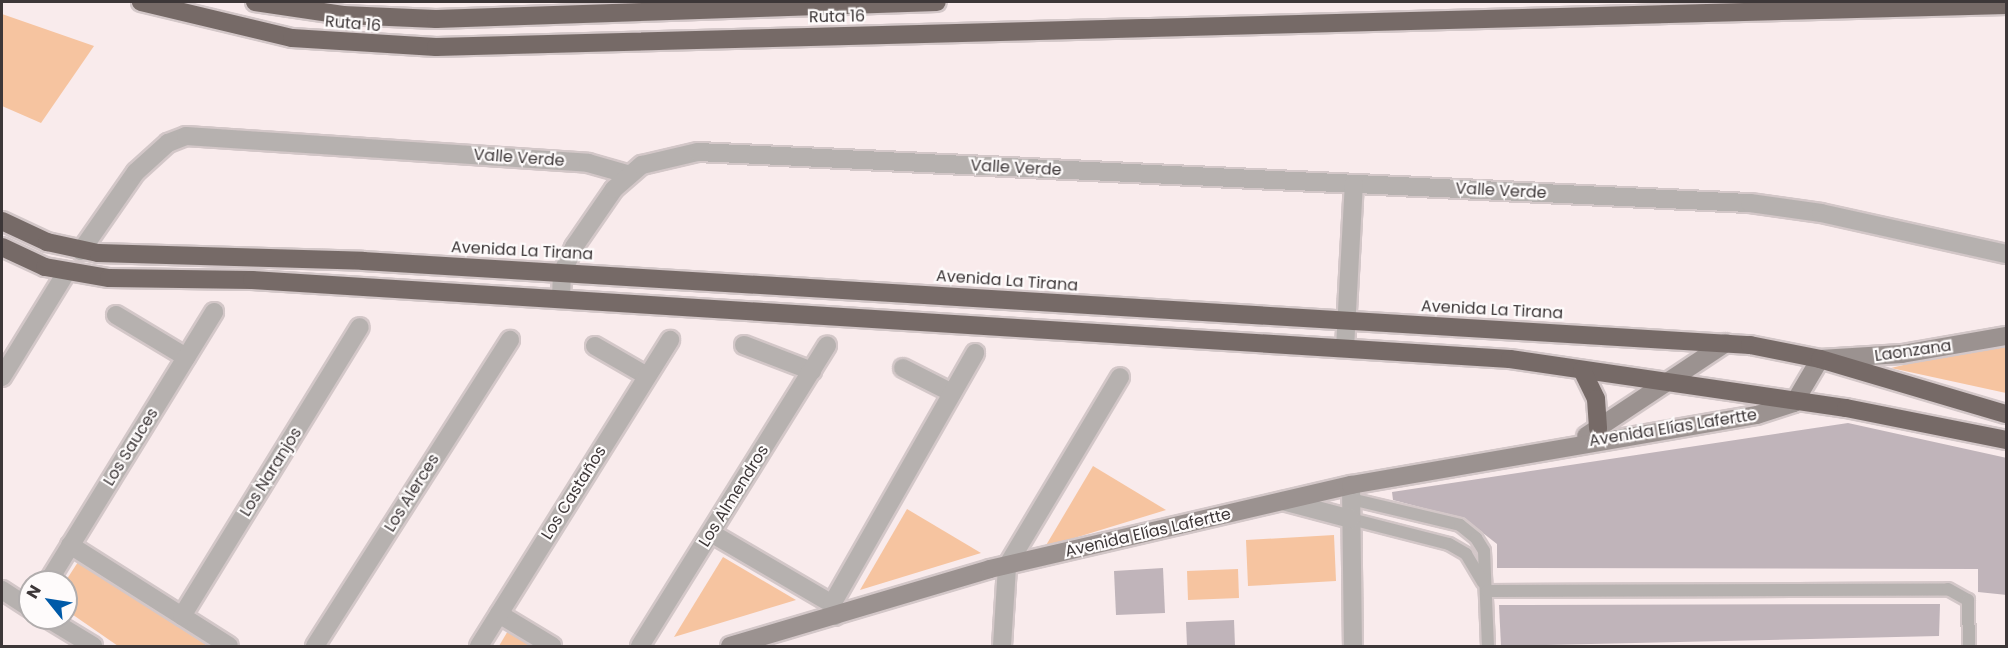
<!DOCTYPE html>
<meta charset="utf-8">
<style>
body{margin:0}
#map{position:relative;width:2008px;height:648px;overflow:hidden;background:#f9ebec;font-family:Poppins,sans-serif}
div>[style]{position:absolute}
.green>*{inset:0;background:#f6c4a0}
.building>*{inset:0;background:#c0b4ba}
.roads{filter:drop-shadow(2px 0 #d3c7c8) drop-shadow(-2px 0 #d3c7c8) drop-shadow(0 2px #d3c7c8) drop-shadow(0 -2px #d3c7c8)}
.lane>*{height:12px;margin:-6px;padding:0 6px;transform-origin:6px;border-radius:6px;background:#b6b1af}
.street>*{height:18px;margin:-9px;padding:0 9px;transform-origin:9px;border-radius:9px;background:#b6b1af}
.secondary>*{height:18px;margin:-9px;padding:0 9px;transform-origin:9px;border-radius:9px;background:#9b9290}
.highway>*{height:18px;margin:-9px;padding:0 9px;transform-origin:9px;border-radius:9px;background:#766a67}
span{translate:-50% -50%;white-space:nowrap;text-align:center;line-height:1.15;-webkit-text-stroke:4.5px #fefbfb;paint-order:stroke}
.street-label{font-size:16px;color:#3d3738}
.frame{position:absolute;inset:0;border:3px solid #3d3738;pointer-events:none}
.north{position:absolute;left:18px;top:570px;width:60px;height:60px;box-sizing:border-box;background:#fefbfb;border:2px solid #b1adad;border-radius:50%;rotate:300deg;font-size:16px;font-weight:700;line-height:24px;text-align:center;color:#3d3738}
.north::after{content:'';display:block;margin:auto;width:21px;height:27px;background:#005aa8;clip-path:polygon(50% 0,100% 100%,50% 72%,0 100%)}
</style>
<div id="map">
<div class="green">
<i style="clip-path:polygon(2px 14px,94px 46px,41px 123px,2px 106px)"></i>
<i style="clip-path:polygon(2006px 340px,2006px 393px,1891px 368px)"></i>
<i style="clip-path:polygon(1093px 466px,1166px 510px,1045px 547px)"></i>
<i style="clip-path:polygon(907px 509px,981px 553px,860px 590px)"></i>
<i style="clip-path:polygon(1334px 535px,1336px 581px,1248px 586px,1246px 540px)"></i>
<i style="clip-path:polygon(723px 557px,796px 600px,674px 637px)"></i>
<i style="clip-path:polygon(78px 562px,208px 646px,118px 646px,66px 610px,65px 582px)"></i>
<i style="clip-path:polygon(1238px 569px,1239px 598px,1188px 600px,1187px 571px)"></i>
<i style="clip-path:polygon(509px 629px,538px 646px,499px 646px)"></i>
</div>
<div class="building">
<i style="clip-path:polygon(1848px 423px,2007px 458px,2007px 595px,1978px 592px,1978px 569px,1497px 568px,1497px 544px,1465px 519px,1393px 500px,1392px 492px)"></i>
<i style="clip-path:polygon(1163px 568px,1165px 613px,1116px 615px,1114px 571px)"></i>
<i style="clip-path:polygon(1940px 604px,1939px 636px,1501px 646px,1499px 605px)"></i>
<i style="clip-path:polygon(1234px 620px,1235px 646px,1187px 646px,1186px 622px)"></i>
</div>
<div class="roads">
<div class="lane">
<i style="left:1351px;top:499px;width:112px;rotate:13.4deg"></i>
<i style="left:1460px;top:525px;width:21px;rotate:39deg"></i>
<i style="left:1476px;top:538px;width:15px;rotate:58deg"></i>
<i style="left:1484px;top:551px;width:95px;rotate:87.6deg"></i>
<i style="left:1351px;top:519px;width:101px;rotate:14.3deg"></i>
<i style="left:1449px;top:544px;width:20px;rotate:30deg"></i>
<i style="left:1466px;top:554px;width:33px;rotate:59deg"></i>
<i style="left:1487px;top:591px;width:461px;rotate:-0.2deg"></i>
<i style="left:1948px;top:589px;width:23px;rotate:29deg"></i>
<i style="left:1968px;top:600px;width:46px;rotate:88.8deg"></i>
</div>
<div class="street">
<i style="left:81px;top:251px;width:96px;rotate:-55.2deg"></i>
<i style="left:136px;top:172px;width:43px;rotate:-42.2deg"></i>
<i style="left:168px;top:143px;width:19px;rotate:-21deg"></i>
<i style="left:186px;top:136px;width:403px;rotate:3.8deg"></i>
<i style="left:588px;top:163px;width:41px;rotate:15.8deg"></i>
<i style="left:561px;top:299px;width:26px;rotate:-88deg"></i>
<i style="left:562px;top:273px;width:29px;rotate:-65deg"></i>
<i style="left:574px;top:247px;width:70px;rotate:-55.4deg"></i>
<i style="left:614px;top:189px;width:37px;rotate:-41deg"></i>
<i style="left:642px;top:165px;width:57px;rotate:-13.1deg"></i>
<i style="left:698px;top:152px;width:1053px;rotate:2.78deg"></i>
<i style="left:1750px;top:203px;width:72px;rotate:8deg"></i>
<i style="left:1821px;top:213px;width:189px;rotate:12.5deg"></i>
<i style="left:116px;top:315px;width:82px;rotate:31deg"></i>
<i style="left:744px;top:345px;width:73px;rotate:20.9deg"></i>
<i style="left:595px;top:346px;width:60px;rotate:30deg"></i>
<i style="left:1345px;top:348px;width:164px;rotate:-86.9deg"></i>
<i style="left:903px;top:368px;width:55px;rotate:27deg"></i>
<i style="left:2px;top:377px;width:122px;rotate:-58.4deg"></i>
<i style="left:1351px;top:485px;width:161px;rotate:89.3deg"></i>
<i style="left:1283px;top:501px;width:70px;rotate:14.8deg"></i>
<i style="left:711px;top:533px;width:140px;rotate:30.4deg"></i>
<i style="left:70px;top:545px;width:188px;rotate:32.4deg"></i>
<i style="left:48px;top:582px;width:317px;rotate:-58.4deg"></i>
<i style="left:2px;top:590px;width:33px;rotate:33deg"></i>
<i style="left:499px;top:614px;width:62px;rotate:31.1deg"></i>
<i style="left:182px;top:616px;width:339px;rotate:-58.4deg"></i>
<i style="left:835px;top:616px;width:12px;rotate:-104deg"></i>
<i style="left:832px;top:604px;width:289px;rotate:-60.3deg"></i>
<i style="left:47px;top:618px;width:54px;rotate:31.3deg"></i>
<i style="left:315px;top:646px;width:363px;rotate:-57.5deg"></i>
<i style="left:479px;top:646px;width:361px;rotate:-58deg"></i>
<i style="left:640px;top:646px;width:354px;rotate:-58.1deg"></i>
<i style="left:1002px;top:646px;width:80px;rotate:-86.4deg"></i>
<i style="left:1007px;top:566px;width:220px;rotate:-59.1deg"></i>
</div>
<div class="secondary">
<i style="left:1586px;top:436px;width:168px;rotate:-33.6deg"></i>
<i style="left:730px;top:646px;width:271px;rotate:-16.5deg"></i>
<i style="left:990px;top:569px;width:371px;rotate:-13.1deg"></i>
<i style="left:1351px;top:485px;width:412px;rotate:-9.8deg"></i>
<i style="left:1757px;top:415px;width:39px;rotate:-18deg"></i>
<i style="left:1794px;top:403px;width:51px;rotate:-59.4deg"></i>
<i style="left:1820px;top:359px;width:82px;rotate:-3.5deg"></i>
<i style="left:1902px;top:354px;width:106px;rotate:-9.8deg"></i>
</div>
<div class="highway">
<i style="left:141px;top:2px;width:155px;rotate:13.4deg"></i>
<i style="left:292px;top:38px;width:144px;rotate:3.6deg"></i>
<i style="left:436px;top:47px;width:1571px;rotate:-1.53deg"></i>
<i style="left:255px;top:2px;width:89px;rotate:8.4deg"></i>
<i style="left:343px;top:15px;width:93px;rotate:2.5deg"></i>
<i style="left:436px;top:19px;width:501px;rotate:-1.94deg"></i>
<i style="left:2px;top:221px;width:50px;rotate:25deg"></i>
<i style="left:47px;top:242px;width:52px;rotate:12.2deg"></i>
<i style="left:98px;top:253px;width:265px;rotate:1.7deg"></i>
<i style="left:363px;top:261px;width:1390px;rotate:3.47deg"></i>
<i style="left:1750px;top:345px;width:71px;rotate:11.3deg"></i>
<i style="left:1820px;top:359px;width:194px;rotate:16.5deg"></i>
<i style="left:2px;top:247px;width:47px;rotate:24.9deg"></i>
<i style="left:45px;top:267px;width:65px;rotate:9.8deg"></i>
<i style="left:109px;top:278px;width:143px;rotate:0.8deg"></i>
<i style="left:252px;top:280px;width:1260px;rotate:3.59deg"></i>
<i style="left:1510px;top:359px;width:340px;rotate:8.3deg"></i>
<i style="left:1846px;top:408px;width:163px;rotate:11.3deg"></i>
<i style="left:1582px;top:370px;width:32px;rotate:64deg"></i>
<i style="left:1596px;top:399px;width:30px;rotate:86deg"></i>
</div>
</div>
<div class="street-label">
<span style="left:837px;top:17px;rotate:-1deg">Ruta 16</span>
<span style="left:353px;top:24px;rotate:5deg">Ruta 16</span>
<span style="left:519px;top:158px;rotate:4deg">Valle Verde</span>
<span style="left:1016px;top:168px;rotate:3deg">Valle Verde</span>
<span style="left:1501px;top:191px;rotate:3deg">Valle Verde</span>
<span style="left:522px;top:251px;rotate:3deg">Avenida La Tirana</span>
<span style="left:1007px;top:281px;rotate:4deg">Avenida La Tirana</span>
<span style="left:1492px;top:310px;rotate:3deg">Avenida La Tirana</span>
<span style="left:1913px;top:351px;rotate:-8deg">Laonzana</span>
<span style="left:1673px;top:428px;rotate:-9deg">Avenida Elías Lafertte</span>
<span style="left:131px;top:447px;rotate:-58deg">Los Sauces</span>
<span style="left:271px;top:472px;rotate:-58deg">Los Naranjos</span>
<span style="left:412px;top:493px;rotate:-58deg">Los Alerces</span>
<span style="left:574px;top:493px;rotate:-58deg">Los Castaños</span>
<span style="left:734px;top:496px;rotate:-58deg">Los Almendros</span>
<span style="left:1148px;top:533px;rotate:-13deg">Avenida Elías Lafertte</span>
</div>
<div class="frame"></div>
<div class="north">N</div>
</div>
